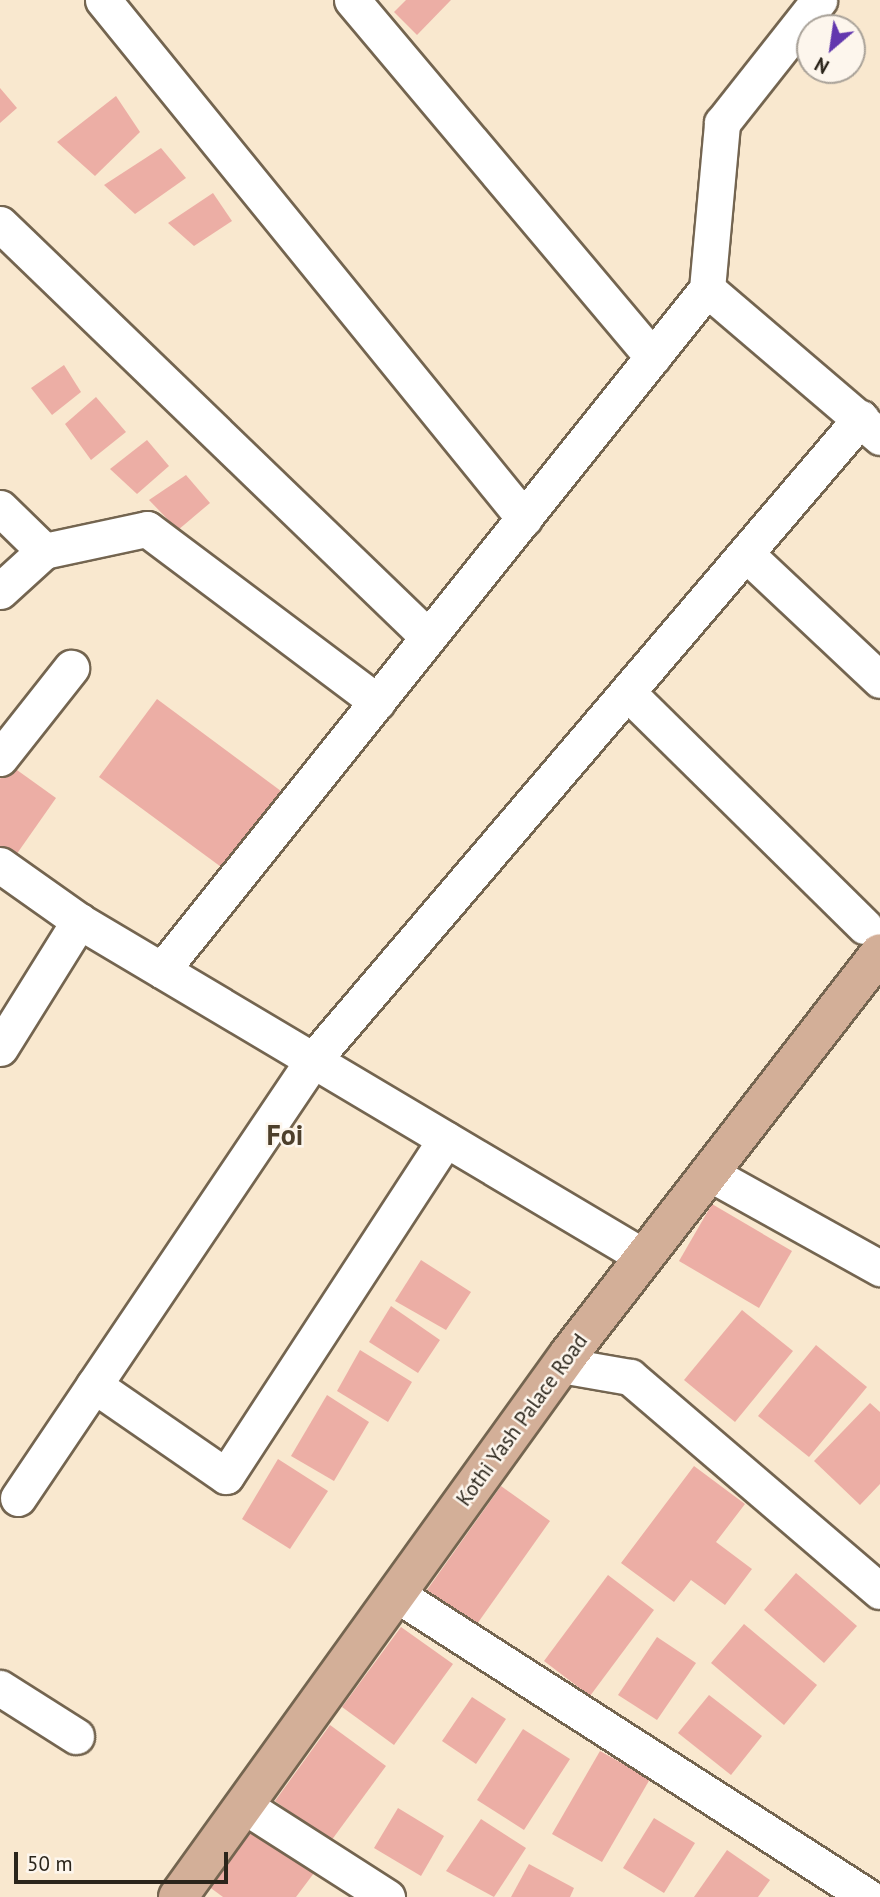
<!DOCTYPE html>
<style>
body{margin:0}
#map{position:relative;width:880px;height:1897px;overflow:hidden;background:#f9e8cf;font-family:"PT Sans",sans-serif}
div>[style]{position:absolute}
.building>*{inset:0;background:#ecaea5}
.roads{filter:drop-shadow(2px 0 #746550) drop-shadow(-2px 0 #746550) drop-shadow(0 2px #746550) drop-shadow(0 -2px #746550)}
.minor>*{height:35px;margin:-17.5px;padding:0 17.5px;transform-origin:17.5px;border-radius:17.5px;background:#fff}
.major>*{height:38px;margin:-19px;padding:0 19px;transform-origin:19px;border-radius:19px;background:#d3af98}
span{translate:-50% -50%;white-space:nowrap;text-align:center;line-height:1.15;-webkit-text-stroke:5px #fdf6ed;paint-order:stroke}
.street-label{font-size:21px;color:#2b251b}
.district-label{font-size:28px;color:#4d3f2b;font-weight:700}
.north{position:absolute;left:796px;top:14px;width:70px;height:70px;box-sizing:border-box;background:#fdf6ed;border:2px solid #a9a299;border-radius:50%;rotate:209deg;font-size:19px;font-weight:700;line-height:28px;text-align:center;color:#2b251b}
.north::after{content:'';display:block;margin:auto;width:24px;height:32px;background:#6237ae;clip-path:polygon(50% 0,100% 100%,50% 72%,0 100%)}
.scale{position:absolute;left:14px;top:1852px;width:214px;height:32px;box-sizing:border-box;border:4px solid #2b251b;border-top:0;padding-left:9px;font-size:21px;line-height:24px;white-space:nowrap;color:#2b251b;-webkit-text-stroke:5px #fdf6ed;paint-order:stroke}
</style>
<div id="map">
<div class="building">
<i style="clip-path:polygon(406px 0,451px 0,417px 35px,394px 12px)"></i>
<i style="clip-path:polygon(0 88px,17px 108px,0 123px)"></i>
<i style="clip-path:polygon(116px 96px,140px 132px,95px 176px,57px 142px)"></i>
<i style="clip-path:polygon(161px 148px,186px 178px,135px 214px,104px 185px)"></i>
<i style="clip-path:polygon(213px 193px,232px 221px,194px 246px,168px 223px)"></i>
<i style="clip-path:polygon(64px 365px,81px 392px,52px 415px,31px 388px)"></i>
<i style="clip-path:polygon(96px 397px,126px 432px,91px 460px,65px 424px)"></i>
<i style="clip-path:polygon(147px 440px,169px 466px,137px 494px,110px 469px)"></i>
<i style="clip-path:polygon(186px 475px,210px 503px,178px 530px,149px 500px)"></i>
<i style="clip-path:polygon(157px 699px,289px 797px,232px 875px,99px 777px)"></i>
<i style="clip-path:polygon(10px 765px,56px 798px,9px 865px,0 859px,0 779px)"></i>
<i style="clip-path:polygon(712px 1204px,792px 1251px,759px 1308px,679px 1261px)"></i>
<i style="clip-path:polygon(421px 1260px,471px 1292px,446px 1330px,395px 1301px)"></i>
<i style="clip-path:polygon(391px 1306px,440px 1340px,418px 1373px,369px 1342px)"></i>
<i style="clip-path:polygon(742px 1310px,793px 1351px,735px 1422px,684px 1380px)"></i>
<i style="clip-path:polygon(816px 1345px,867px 1387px,809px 1457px,758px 1416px)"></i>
<i style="clip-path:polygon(360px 1350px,412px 1382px,388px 1422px,337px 1391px)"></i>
<i style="clip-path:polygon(327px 1395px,369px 1422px,334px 1481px,291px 1456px)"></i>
<i style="clip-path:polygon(870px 1403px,880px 1412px,880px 1484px,860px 1505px,814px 1461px)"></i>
<i style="clip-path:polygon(278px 1459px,328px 1491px,290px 1549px,242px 1519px)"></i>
<i style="clip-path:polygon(694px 1466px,745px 1504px,716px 1542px,752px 1569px,725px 1605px,691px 1580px,674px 1602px,621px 1563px)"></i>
<i style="clip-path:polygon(501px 1486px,550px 1521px,477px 1624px,427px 1590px)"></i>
<i style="clip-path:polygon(796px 1573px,857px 1626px,824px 1663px,764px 1610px)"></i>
<i style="clip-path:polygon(608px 1575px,654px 1610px,590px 1696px,544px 1661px)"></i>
<i style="clip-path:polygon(744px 1624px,817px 1685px,784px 1725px,711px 1663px)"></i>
<i style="clip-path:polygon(401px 1627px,453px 1664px,394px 1745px,342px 1707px)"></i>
<i style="clip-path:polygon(657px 1637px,696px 1663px,657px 1720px,618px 1695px)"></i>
<i style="clip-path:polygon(709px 1695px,762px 1736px,731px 1775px,678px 1733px)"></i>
<i style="clip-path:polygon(472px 1697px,506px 1719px,476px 1764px,442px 1741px)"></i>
<i style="clip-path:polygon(330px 1725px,386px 1766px,331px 1841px,275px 1801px)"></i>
<i style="clip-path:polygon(523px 1729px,570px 1759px,524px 1830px,477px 1800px)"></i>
<i style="clip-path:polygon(600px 1751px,650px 1779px,602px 1862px,552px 1834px)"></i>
<i style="clip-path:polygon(398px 1808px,444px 1836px,421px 1876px,374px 1848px)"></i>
<i style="clip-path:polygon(654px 1818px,695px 1843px,664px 1893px,623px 1868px)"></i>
<i style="clip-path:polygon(481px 1819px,526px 1848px,494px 1897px,446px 1871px)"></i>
<i style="clip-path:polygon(251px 1827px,314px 1873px,296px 1897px,223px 1897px,208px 1886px)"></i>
<i style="clip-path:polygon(727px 1850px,770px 1880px,758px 1897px,694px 1897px)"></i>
<i style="clip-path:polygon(529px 1864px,574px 1888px,570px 1897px,511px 1897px)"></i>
</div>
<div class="roads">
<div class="minor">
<i style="left:103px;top:0;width:668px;rotate:50.9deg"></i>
<i style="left:352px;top:0;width:467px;rotate:49.9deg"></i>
<i style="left:0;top:224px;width:595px;rotate:43.98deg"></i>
<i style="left:707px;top:289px;width:228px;rotate:40.5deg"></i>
<i style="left:0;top:508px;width:62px;rotate:44.3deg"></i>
<i style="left:746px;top:554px;width:184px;rotate:43.2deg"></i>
<i style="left:0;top:591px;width:59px;rotate:-42.3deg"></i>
<i style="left:44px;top:551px;width:105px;rotate:-12.1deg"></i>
<i style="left:147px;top:529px;width:288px;rotate:36.9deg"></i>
<i style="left:628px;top:693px;width:332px;rotate:44.6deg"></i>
<i style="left:0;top:758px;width:115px;rotate:-51.7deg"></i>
<i style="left:0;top:865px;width:97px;rotate:35.3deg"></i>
<i style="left:79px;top:921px;width:657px;rotate:30.74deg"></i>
<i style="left:162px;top:970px;width:872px;rotate:-51.33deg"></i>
<i style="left:707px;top:289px;width:167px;rotate:-84.8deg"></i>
<i style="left:722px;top:123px;width:157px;rotate:-51.7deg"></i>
<i style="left:0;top:1048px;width:150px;rotate:-58.1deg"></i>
<i style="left:709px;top:1173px;width:196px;rotate:29.1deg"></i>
<i style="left:561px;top:1365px;width:70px;rotate:9.9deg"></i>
<i style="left:630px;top:1377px;width:329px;rotate:40.6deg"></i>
<i style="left:94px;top:1385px;width:160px;rotate:34.6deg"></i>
<i style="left:226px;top:1476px;width:402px;rotate:-56.9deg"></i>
<i style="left:18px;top:1498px;width:528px;rotate:-56.04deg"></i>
<i style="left:313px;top:1060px;width:844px;rotate:-49.52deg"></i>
<i style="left:396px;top:1594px;width:561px;rotate:32.7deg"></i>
<i style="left:0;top:1688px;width:90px;rotate:32.3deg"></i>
<i style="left:243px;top:1805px;width:171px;rotate:32.6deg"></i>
</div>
<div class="major">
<i style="left:178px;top:1897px;width:669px;rotate:-54.24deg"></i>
<i style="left:569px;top:1354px;width:507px;rotate:-52.2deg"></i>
</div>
</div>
<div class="street-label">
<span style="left:522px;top:1420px;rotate:-54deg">Kothi Yash Palace Road</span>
</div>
<div class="district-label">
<span style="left:285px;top:1135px">Foi</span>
</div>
<div class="north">N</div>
<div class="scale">50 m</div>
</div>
